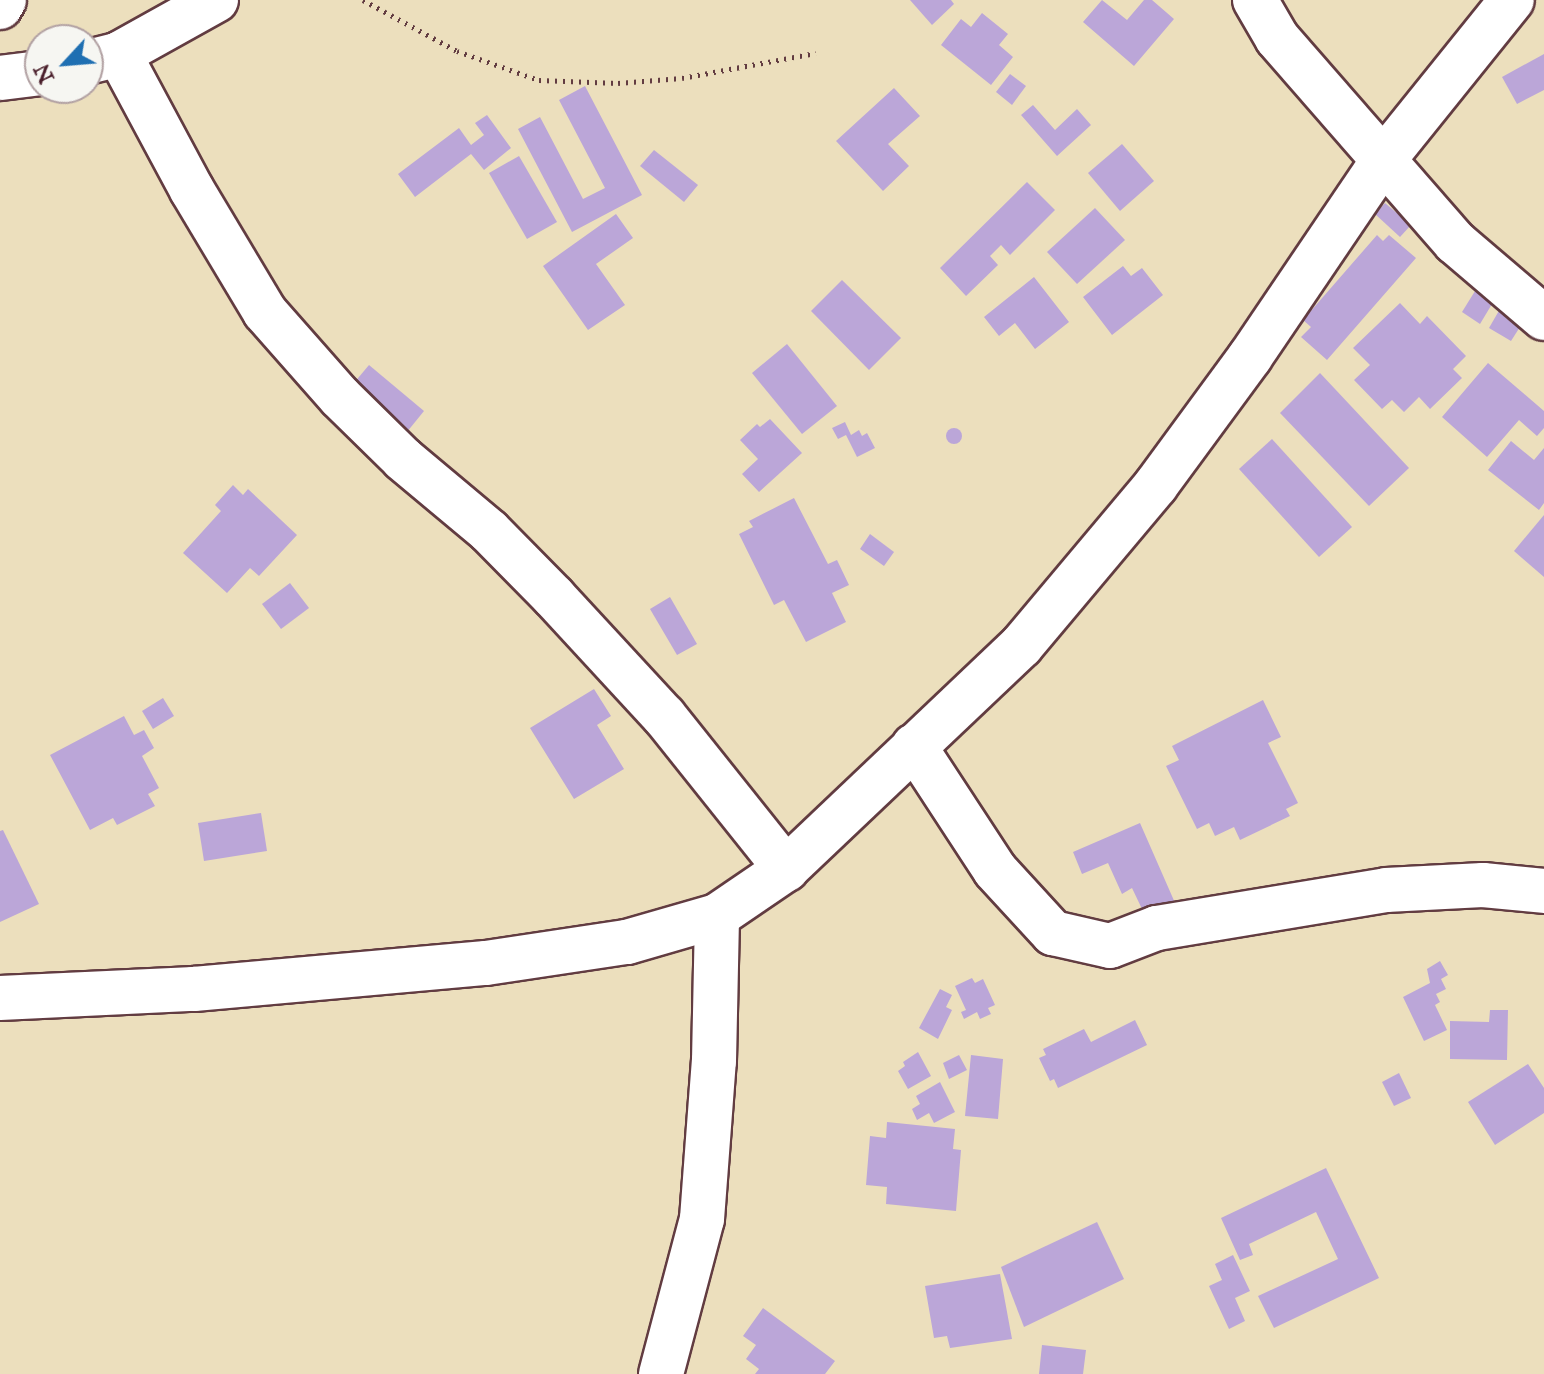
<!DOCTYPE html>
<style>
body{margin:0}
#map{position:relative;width:1544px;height:1374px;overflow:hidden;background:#ecdfbd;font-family:"IM FELL Great Primer",serif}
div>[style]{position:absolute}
.building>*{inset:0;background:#bba6d8}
.round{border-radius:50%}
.path>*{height:5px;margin-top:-2.5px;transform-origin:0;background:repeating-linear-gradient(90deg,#623c41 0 2px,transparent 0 8px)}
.roads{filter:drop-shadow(2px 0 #623c41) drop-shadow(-2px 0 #623c41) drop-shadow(0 2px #623c41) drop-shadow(0 -2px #623c41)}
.street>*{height:44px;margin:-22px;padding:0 22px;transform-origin:22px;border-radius:22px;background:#fff}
span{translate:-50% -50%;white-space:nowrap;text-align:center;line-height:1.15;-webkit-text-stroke:7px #f6f6f2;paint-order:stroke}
.north{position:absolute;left:24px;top:24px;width:80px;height:80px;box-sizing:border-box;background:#f6f6f2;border:2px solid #b1a0a2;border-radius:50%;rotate:244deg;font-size:22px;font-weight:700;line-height:32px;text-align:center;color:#4a1f2b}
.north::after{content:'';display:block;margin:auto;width:28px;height:36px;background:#1f6fb2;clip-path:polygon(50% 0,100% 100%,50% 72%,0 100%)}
</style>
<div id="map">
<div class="building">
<i style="clip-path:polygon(910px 0,951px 0,954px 4px,932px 25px)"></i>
<i style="clip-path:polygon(1102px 0,1127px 20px,1144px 0,1152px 0,1174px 19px,1134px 66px,1083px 22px)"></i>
<i style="clip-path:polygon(982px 13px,1008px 34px,999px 45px,1013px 57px,991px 85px,941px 45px,961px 19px,971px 27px)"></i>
<i style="clip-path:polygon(1544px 54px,1544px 90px,1517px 104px,1502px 77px)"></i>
<i style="clip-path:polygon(1010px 74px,1026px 86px,1012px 105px,996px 92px)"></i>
<i style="clip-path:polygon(585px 86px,642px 195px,572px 232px,518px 129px,540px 117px,583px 199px,605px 188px,559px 100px)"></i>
<i style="clip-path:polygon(894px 88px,920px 116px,888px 144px,909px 166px,883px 191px,836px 141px)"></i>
<i style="clip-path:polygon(1033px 105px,1055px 130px,1077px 109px,1091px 125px,1057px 156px,1021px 115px)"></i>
<i style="clip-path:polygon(487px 115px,511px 148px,484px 170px,471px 154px,415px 197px,398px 174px,459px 128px,471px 145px,484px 135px,475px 123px)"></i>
<i style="clip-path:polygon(1122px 144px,1154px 181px,1120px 211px,1088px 173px)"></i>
<i style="clip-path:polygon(654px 150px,698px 185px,684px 202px,640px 166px)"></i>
<i style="clip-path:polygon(519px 156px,557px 222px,527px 239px,489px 173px)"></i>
<i style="clip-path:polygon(1027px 182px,1055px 210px,1010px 255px,1001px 245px,990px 256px,998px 265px,966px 296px,940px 268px)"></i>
<i style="clip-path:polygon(1385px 203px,1411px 225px,1400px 237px,1375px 214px)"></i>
<i style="clip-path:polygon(1095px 208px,1125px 240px,1077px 284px,1047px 252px)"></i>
<i style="clip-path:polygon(616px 214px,633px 238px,596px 264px,625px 305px,588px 330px,543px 266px)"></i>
<i style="clip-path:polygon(1377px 235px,1383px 241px,1389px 235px,1416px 258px,1327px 360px,1301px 337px,1311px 327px,1303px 320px)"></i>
<i style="clip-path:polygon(1123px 266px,1131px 276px,1142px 268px,1163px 295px,1112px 335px,1083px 297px)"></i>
<i style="clip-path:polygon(1034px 277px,1069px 322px,1035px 349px,1015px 323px,999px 336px,984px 317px)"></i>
<i style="clip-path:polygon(842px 280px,901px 338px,869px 370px,811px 311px)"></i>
<i style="clip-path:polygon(1480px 283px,1498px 294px,1480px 324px,1462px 312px)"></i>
<i style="clip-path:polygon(1504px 302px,1527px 316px,1511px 341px,1489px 328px)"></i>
<i style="clip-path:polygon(1400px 303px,1420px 324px,1427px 316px,1466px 356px,1453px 369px,1462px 378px,1430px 409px,1419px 397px,1404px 412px,1392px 400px,1382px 409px,1354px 380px,1370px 365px,1353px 348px)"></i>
<i style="clip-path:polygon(787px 344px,837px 406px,802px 434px,752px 373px)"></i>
<i style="clip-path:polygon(1488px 363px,1544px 411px,1544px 428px,1537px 436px,1519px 420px,1487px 457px,1442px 417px)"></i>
<i style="clip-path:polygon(369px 365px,424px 411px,398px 443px,343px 396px)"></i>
<i style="clip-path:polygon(1320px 373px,1409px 468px,1369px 506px,1280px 413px)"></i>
<i style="clip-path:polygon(770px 419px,802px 453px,759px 492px,742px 474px,758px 459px,740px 440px,757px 424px,760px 427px)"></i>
<i style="clip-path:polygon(845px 422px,851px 435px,859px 430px,862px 436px,867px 433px,875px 448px,857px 457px,846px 435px,838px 439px,832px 428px)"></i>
<i class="round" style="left:946px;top:428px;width:16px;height:16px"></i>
<i style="clip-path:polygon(1272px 439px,1352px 527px,1319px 557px,1239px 469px)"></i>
<i style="clip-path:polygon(1511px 441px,1534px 460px,1544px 448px,1544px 503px,1539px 510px,1488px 470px)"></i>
<i style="clip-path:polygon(233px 485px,243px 495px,248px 489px,297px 535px,259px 576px,250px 568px,227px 593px,183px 553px,221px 511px,215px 505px)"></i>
<i style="clip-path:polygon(794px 498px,828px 564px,837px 560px,849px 585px,832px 593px,846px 622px,806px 642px,784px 600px,774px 605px,739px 534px,753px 527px,749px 521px)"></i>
<i style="clip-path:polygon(1544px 515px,1544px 577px,1514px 551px)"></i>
<i style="clip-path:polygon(870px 534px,894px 552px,884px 566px,860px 549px)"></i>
<i style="clip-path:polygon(290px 583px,309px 608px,281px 629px,262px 604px)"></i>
<i style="clip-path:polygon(670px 597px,697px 644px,677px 655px,650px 609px)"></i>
<i style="clip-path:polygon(594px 689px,611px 716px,597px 725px,624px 769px,574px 799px,530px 728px)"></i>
<i style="clip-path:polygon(163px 698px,174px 716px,153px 729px,142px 711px)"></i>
<i style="clip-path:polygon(1263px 700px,1281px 737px,1268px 743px,1298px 803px,1286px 809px,1290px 816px,1240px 840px,1234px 827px,1215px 836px,1209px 823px,1197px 829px,1166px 766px,1179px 760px,1172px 746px)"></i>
<i style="clip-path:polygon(124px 716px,134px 735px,144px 730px,154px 748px,142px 756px,159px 788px,148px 794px,155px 806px,117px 825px,113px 818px,90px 830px,50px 755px)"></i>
<i style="clip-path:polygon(261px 813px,267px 851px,204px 861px,198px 823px)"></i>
<i style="clip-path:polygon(1140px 823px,1179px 912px,1129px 926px,1125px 916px,1142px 909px,1132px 888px,1122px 894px,1108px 863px,1082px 874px,1073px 852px)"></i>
<i style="clip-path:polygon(3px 830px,39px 904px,0 922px,0 831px)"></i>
<i style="clip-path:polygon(1440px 961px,1448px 975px,1441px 979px,1446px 989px,1436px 994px,1440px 1002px,1435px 1005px,1447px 1030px,1424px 1041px,1403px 997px,1430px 983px,1427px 969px)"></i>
<i style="clip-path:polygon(972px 978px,975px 983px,983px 979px,995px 1005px,988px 1008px,991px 1014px,980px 1019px,977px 1012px,964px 1019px,961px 1012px,966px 1010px,955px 986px)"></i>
<i style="clip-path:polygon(940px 989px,952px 995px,946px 1007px,952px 1010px,938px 1039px,919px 1028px)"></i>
<i style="clip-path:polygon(1490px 1010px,1508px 1010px,1507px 1060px,1450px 1059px,1450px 1021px,1489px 1022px)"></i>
<i style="clip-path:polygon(1135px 1020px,1147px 1045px,1058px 1088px,1054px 1079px,1050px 1081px,1039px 1058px,1046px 1055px,1043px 1049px,1084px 1029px,1091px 1042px)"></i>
<i style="clip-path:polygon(918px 1052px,931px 1076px,908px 1089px,898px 1071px,905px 1066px,903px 1062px)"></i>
<i style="clip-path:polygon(959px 1055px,967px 1070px,949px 1079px,943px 1063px)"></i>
<i style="clip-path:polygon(971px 1055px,1003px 1059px,998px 1119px,965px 1116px)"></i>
<i style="clip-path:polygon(1528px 1064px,1544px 1088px,1544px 1113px,1495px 1145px,1468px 1102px)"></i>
<i style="clip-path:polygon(1399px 1073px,1411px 1098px,1394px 1106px,1382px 1082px)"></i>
<i style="clip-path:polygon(940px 1082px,955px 1112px,934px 1123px,929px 1113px,917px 1120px,912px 1109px,920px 1104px,916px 1096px)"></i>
<i style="clip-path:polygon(887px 1122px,955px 1129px,953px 1149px,961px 1150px,956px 1211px,886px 1204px,887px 1187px,866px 1185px,870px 1136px,886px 1138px)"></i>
<i style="clip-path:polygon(1326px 1168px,1379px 1278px,1274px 1328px,1258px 1296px,1338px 1259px,1316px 1212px,1249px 1244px,1253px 1255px,1240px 1260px,1221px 1218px)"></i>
<i style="clip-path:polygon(1097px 1222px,1124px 1279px,1024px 1327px,1001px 1267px)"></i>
<i style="clip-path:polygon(1233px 1255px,1250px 1291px,1235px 1298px,1245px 1321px,1229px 1329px,1209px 1286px,1222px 1280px,1215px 1264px)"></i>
<i style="clip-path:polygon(1000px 1274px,1012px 1339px,950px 1348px,947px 1336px,934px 1338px,925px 1286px)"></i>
<i style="clip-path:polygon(763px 1308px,835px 1361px,825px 1374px,755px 1374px,759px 1369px,746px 1359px,756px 1345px,743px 1336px)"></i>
<i style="clip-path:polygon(1042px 1345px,1086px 1350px,1083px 1374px,1039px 1374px)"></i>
</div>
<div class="path">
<i style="left:363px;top:0;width:107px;rotate:28.5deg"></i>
<i style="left:457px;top:51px;width:87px;rotate:19.5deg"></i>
<i style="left:539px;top:80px;width:79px;rotate:2.2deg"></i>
<i style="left:618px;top:83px;width:64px;rotate:-4.5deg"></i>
<i style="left:682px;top:78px;width:136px;rotate:-10.6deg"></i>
</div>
<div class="roads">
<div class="street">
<i style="left:1255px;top:0;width:44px;rotate:59.9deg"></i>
<i style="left:1277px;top:38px;width:271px;rotate:48.9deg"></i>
<i style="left:1455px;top:242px;width:117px;rotate:40.5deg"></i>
<i style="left:0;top:7px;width:8px;rotate:-60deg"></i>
<i style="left:119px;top:54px;width:154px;rotate:61.8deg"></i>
<i style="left:192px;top:190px;width:142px;rotate:59.1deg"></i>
<i style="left:265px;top:312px;width:113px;rotate:48.6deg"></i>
<i style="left:340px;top:397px;width:88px;rotate:44.5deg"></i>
<i style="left:403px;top:459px;width:112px;rotate:39.9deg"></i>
<i style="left:489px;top:531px;width:93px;rotate:45.4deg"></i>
<i style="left:554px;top:597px;width:162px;rotate:47.3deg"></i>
<i style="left:664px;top:716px;width:196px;rotate:51.4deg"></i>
<i style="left:88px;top:62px;width:32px;rotate:-14deg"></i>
<i style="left:119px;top:54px;width:111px;rotate:-29.1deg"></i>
<i style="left:0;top:78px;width:40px;rotate:-7.1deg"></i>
<i style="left:914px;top:746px;width:148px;rotate:56.8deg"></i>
<i style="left:995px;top:870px;width:86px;rotate:47.4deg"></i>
<i style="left:1053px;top:933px;width:58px;rotate:12.8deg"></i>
<i style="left:1110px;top:946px;width:50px;rotate:-21deg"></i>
<i style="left:1157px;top:928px;width:232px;rotate:-9.4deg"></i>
<i style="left:1386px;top:890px;width:97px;rotate:-3deg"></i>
<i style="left:1483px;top:885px;width:61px;rotate:5.6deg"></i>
<i style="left:0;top:998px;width:194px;rotate:-2.7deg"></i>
<i style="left:194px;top:989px;width:293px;rotate:-5.1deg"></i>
<i style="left:486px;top:963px;width:143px;rotate:-8.5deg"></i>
<i style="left:627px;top:942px;width:94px;rotate:-16.1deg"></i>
<i style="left:717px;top:916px;width:83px;rotate:-34.3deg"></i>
<i style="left:786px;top:869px;width:324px;rotate:-43.5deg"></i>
<i style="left:1021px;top:646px;width:210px;rotate:-50deg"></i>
<i style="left:1156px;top:485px;width:159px;rotate:-53.7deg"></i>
<i style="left:1250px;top:357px;width:239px;rotate:-55.9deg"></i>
<i style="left:1384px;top:159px;width:204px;rotate:-51.2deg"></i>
<i style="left:661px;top:1374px;width:160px;rotate:-75.2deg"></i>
<i style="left:702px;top:1219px;width:158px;rotate:-85.7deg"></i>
<i style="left:714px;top:1061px;width:145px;rotate:-88.8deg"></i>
</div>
</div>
<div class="north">N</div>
</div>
